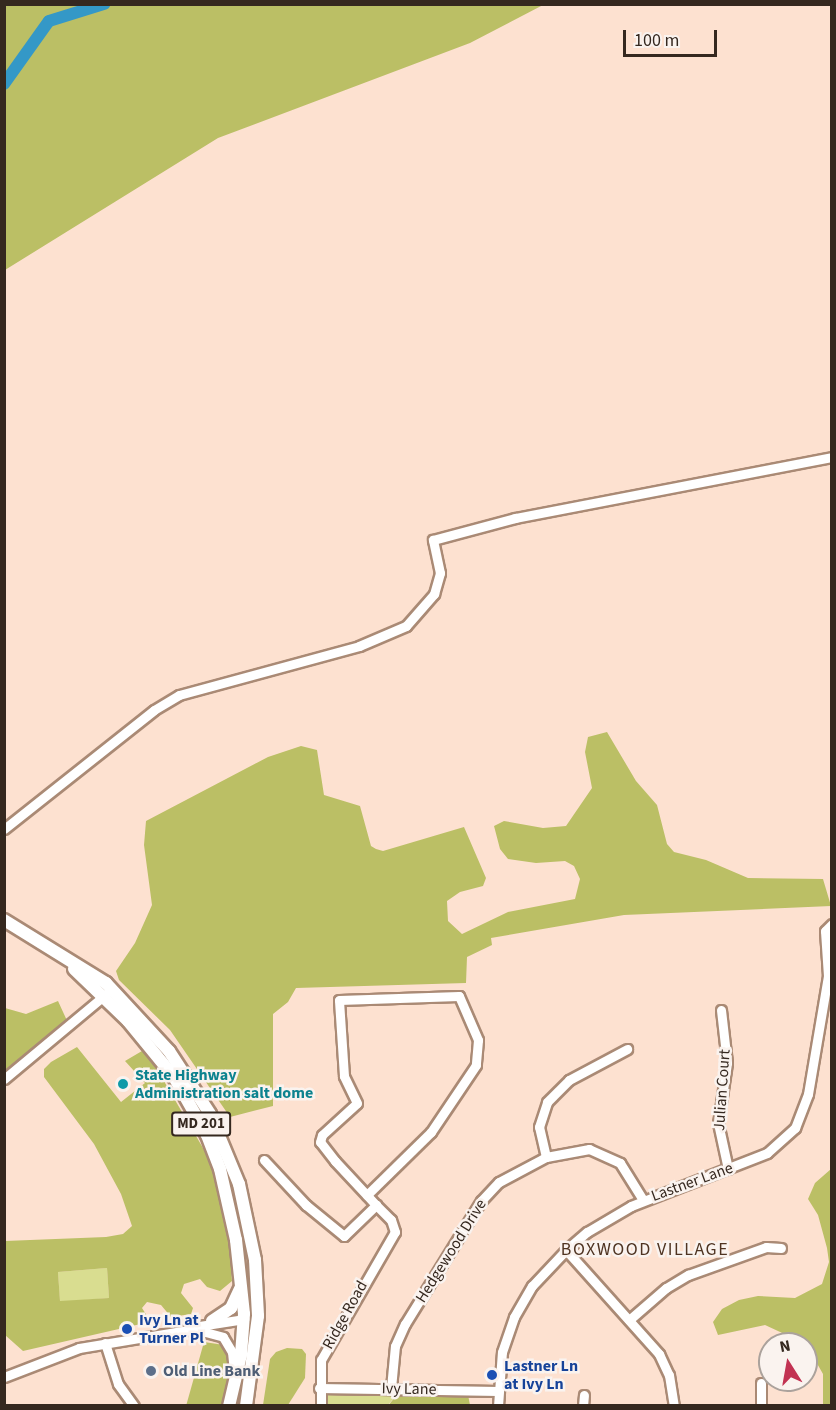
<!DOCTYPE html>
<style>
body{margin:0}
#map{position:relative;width:836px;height:1410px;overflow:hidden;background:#fde1d0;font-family:"Source Sans 3",sans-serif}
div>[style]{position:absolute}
.green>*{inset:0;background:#d9dd90}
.forest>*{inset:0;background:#bbbf65}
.river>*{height:12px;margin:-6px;padding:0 6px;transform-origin:6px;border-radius:6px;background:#3498c7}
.roads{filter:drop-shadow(2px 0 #aa8a75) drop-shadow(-2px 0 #aa8a75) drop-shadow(0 2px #aa8a75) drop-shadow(0 -2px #aa8a75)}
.minor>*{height:9px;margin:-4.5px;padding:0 4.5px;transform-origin:4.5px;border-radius:4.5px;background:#fff}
.major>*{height:12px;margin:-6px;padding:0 6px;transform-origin:6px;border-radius:6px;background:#fff}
.dots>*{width:16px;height:16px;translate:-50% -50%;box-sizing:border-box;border:3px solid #faf3ef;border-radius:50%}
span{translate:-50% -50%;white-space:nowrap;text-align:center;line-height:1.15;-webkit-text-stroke:5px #faf3ef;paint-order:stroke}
.shield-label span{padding:2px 4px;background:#faf3ef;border:2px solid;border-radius:4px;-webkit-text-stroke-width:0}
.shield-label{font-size:15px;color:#35281f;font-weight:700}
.culture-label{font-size:16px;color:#0d838f;font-weight:700}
.left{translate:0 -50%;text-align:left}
.street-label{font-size:16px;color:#35281f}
.transit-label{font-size:16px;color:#164399;font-weight:700}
.service-label{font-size:16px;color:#4e5e75;font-weight:700}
.neighbourhood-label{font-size:18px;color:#4f3422;letter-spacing:1.5px}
.frame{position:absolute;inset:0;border:6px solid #35281f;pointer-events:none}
.north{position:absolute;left:758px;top:1332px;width:60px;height:60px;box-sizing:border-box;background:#faf3ef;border:2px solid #aba29c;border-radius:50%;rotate:349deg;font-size:16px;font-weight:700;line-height:24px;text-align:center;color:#35281f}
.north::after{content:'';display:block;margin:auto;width:21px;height:27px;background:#c23252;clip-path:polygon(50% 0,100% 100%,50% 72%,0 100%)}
.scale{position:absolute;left:623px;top:30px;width:94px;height:27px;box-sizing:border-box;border:3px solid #35281f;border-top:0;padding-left:8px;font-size:18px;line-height:21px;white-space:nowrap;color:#35281f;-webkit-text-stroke:4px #faf3ef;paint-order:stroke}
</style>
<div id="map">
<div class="green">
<i style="clip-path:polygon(107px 1268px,109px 1298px,60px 1302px,58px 1272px)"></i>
<i style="clip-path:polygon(319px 1388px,402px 1388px,388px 1405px,321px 1406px)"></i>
</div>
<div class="forest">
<i style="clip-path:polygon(5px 4px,543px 4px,543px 5px,470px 43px,218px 138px,5px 270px)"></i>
<i style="clip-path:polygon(607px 732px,636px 781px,657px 805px,667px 844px,674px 852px,706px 860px,748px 878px,823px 879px,831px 906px,624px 915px,491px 938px,492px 945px,467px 957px,466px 983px,296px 988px,288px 1002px,273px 1014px,273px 1106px,230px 1117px,170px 1030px,119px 980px,116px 971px,135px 943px,152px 905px,144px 845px,146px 821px,268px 757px,301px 746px,317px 750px,324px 795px,360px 806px,371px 846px,376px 849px,383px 851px,464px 827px,486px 878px,483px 886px,460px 892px,447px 901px,448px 921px,462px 934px,508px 912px,575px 899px,580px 879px,574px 866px,565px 861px,536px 863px,508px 859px,500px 849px,494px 826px,504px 821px,543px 828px,566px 826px,592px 788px,585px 752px,588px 737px)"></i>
<i style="clip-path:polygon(58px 1001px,69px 1025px,5px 1079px,5px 1008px,26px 1014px)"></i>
<i style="clip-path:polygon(evenodd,77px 1047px,121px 1102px,145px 1083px,125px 1061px,142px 1051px,154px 1064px,210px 1160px,230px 1249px,232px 1281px,220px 1291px,207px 1287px,200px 1279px,184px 1284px,181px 1293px,193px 1308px,191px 1314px,171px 1317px,161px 1305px,147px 1302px,142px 1308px,149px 1319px,145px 1323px,23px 1351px,5px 1335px,5px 1241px,106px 1237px,123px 1234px,132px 1226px,121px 1194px,94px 1144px,44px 1077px,44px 1069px,51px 1062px,77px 1047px,107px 1268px,109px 1298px,60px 1301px,58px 1272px,107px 1268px)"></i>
<i style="clip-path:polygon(831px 1169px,832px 1405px,823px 1406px,823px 1374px,806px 1344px,765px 1325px,718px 1335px,713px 1322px,722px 1309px,739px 1300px,758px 1296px,795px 1298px,822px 1284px,829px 1262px,827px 1248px,818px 1215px,808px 1199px,815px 1183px)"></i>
<i style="clip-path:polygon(204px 1342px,224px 1345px,231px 1365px,224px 1397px,221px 1405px,186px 1406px)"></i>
<i style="clip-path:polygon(287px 1348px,302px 1349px,306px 1354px,305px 1378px,288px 1405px,263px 1405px,270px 1359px,276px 1352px)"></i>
<i style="clip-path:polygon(402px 1388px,467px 1390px,470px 1405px,388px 1406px)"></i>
</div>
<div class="river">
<i style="left:4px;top:84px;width:77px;rotate:-54.5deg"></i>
<i style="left:49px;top:21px;width:58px;rotate:-17.2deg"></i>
</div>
<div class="roads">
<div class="minor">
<i style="left:4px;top:829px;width:191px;rotate:-38.4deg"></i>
<i style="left:154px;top:710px;width:29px;rotate:-31deg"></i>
<i style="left:179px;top:695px;width:187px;rotate:-15.2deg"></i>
<i style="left:359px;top:646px;width:51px;rotate:-23.1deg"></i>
<i style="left:406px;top:626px;width:43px;rotate:-48.8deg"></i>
<i style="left:434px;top:594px;width:22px;rotate:-74deg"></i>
<i style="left:440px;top:573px;width:34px;rotate:-102deg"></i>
<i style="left:433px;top:540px;width:85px;rotate:-15deg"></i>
<i style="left:515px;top:518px;width:323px;rotate:-10.9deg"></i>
<i style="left:721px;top:1010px;width:53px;rotate:83.5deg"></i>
<i style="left:727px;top:1063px;width:61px;rotate:98.5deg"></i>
<i style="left:718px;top:1123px;width:47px;rotate:77.7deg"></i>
<i style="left:4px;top:1079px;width:133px;rotate:-39.8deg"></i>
<i style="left:546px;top:1157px;width:31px;rotate:-103deg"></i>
<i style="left:539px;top:1127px;width:26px;rotate:-72deg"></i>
<i style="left:547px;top:1102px;width:31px;rotate:-45deg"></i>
<i style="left:569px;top:1080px;width:66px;rotate:-28.1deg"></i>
<i style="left:264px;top:1160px;width:62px;rotate:47deg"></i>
<i style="left:306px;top:1205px;width:49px;rotate:39.2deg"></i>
<i style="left:344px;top:1236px;width:45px;rotate:-44.1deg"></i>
<i style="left:566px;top:1250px;width:140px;rotate:48.2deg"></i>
<i style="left:659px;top:1354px;width:23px;rotate:65deg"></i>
<i style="left:669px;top:1375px;width:31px;rotate:81deg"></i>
<i style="left:629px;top:1320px;width:49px;rotate:-40.9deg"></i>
<i style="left:666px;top:1288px;width:26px;rotate:-31deg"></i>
<i style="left:688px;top:1275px;width:83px;rotate:-19.7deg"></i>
<i style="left:766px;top:1247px;width:15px;rotate:4deg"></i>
<i style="left:193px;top:1327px;width:52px;rotate:-8.9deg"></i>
<i style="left:105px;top:1343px;width:43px;rotate:72.4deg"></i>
<i style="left:118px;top:1384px;width:27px;rotate:54deg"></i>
<i style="left:4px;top:1377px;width:80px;rotate:-21.1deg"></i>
<i style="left:79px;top:1348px;width:117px;rotate:-9.4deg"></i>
<i style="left:194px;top:1329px;width:30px;rotate:15deg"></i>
<i style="left:223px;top:1337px;width:17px;rotate:59deg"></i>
<i style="left:232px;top:1352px;width:18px;rotate:84deg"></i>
<i style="left:761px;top:1383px;width:23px;rotate:90deg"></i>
<i style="left:319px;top:1388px;width:179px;rotate:1deg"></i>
<i style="left:391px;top:1388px;width:42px;rotate:-84.6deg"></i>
<i style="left:395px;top:1346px;width:24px;rotate:-66deg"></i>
<i style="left:405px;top:1324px;width:145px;rotate:-58.3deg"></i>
<i style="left:481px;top:1201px;width:26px;rotate:-47deg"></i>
<i style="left:499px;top:1182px;width:53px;rotate:-28deg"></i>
<i style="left:546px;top:1157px;width:44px;rotate:-10.5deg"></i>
<i style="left:589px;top:1149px;width:34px;rotate:24deg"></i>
<i style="left:620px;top:1163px;width:44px;rotate:58.1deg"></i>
<i style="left:321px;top:1406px;width:46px;rotate:-90deg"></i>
<i style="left:321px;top:1360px;width:148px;rotate:-60deg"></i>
<i style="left:395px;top:1232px;width:13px;rotate:-108deg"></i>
<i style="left:391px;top:1220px;width:21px;rotate:-135deg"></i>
<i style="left:376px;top:1205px;width:60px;rotate:-133deg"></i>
<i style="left:335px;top:1161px;width:24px;rotate:-128deg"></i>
<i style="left:320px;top:1142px;width:7px;rotate:-74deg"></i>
<i style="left:322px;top:1135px;width:47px;rotate:-42.4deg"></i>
<i style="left:357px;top:1103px;width:30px;rotate:-116deg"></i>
<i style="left:344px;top:1076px;width:76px;rotate:-93.8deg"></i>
<i style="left:339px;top:1000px;width:120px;rotate:-1.9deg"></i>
<i style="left:459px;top:996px;width:48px;rotate:66.6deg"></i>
<i style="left:478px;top:1040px;width:25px;rotate:95deg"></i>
<i style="left:476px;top:1065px;width:81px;rotate:123.9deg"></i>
<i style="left:431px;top:1132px;width:90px;rotate:135.5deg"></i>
<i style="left:498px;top:1406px;width:54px;rotate:-85.8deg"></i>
<i style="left:502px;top:1352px;width:37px;rotate:-71deg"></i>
<i style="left:514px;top:1317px;width:36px;rotate:-60deg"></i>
<i style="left:532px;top:1286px;width:50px;rotate:-46.6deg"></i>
<i style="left:566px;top:1250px;width:28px;rotate:-41deg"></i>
<i style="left:587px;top:1232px;width:51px;rotate:-30.6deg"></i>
<i style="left:631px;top:1206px;width:146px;rotate:-21.3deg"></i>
<i style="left:767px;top:1153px;width:38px;rotate:-42deg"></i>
<i style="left:795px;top:1128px;width:36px;rotate:-69deg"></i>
<i style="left:808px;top:1094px;width:120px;rotate:-80.4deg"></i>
<i style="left:828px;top:976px;width:45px;rotate:-93.8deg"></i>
<i style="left:825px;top:931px;width:10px;rotate:-45deg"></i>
<i style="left:583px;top:1406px;width:11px;rotate:-85deg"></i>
</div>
<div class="major">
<i style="left:4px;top:920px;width:120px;rotate:31.7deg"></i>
<i style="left:106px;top:983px;width:93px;rotate:47.2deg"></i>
<i style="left:169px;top:1051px;width:75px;rotate:56.9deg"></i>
<i style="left:210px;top:1114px;width:76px;rotate:67.5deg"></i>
<i style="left:239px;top:1184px;width:78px;rotate:78.1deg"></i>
<i style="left:255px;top:1260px;width:56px;rotate:86.9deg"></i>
<i style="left:258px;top:1316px;width:91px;rotate:97.6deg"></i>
<i style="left:74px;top:969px;width:75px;rotate:43.9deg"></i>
<i style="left:128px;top:1021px;width:72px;rotate:50.6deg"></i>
<i style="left:174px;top:1077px;width:67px;rotate:60.4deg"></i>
<i style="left:207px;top:1135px;width:36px;rotate:69deg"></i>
<i style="left:220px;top:1169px;width:73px;rotate:77.3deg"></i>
<i style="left:236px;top:1240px;width:74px;rotate:83.8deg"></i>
<i style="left:244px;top:1314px;width:41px;rotate:94.2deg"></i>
<i style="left:241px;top:1355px;width:52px;rotate:103.2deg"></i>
<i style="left:212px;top:1321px;width:23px;rotate:-34deg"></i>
<i style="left:231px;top:1308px;width:21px;rotate:-65deg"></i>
</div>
</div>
<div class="dots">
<i style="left:123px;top:1084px;background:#0f9aa8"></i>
<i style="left:127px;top:1329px;background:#1a4fb4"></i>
<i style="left:151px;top:1371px;background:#5c6f8a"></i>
<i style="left:492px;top:1375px;background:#1a4fb4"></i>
</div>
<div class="shield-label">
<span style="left:201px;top:1124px">MD 201</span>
</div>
<div class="culture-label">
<span class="left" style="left:135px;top:1084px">State Highway<br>Administration salt dome</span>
</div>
<div class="street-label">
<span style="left:722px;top:1090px;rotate:-86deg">Julian Court</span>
<span style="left:692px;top:1182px;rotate:-20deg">Lastner Lane</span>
<span style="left:451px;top:1251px;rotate:-58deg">Hedgewood Drive</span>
<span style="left:345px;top:1315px;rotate:-61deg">Ridge Road</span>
<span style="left:409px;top:1389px;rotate:1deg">Ivy Lane</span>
</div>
<div class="transit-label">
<span class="left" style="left:139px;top:1329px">Ivy Ln at<br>Turner Pl</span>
<span class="left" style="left:504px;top:1375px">Lastner Ln<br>at Ivy Ln</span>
</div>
<div class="service-label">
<span class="left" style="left:163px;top:1371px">Old Line Bank</span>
</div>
<div class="neighbourhood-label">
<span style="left:645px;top:1250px">BOXWOOD VILLAGE</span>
</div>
<div class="frame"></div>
<div class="north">N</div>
<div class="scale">100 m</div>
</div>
